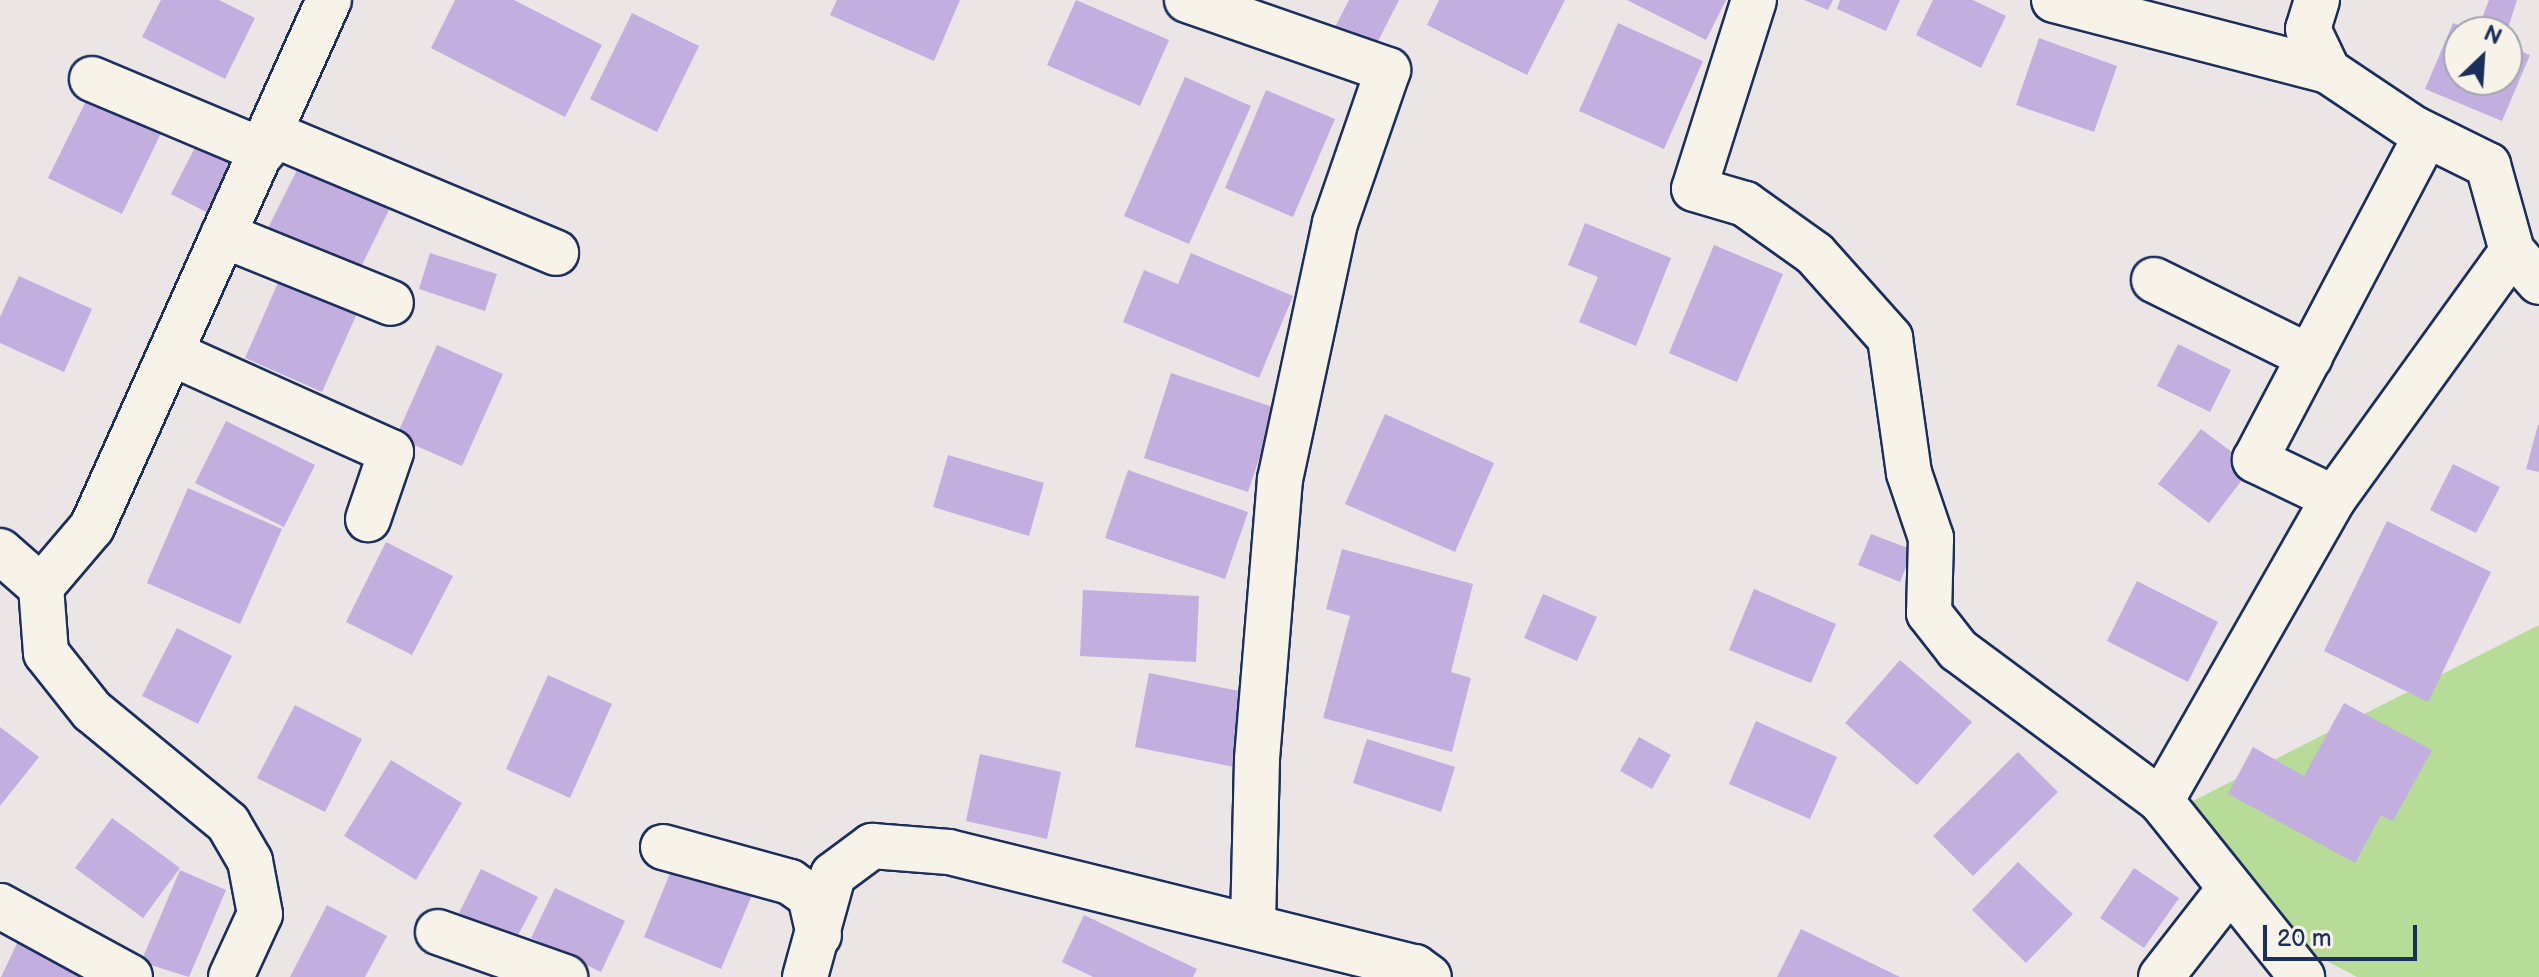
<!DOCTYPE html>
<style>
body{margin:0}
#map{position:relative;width:2539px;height:977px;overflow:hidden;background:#ece5e6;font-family:"Balsamiq Sans",sans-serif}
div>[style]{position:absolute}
.green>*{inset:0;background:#b7dc98}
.building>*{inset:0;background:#c2afdf}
.roads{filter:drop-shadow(2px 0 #1b2f5e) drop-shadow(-2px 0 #1b2f5e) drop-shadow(0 2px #1b2f5e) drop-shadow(0 -2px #1b2f5e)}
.minor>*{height:44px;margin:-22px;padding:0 22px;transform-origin:22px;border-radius:22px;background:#f7f3e8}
.tertiary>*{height:44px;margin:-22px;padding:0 22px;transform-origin:22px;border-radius:22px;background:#f7f3e8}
span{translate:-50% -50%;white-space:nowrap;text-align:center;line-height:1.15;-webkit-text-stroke:8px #f7f3e8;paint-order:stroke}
.north{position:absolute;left:2443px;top:16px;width:80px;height:80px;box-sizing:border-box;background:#f7f3e8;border:2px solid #9fa5b1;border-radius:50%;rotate:25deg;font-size:22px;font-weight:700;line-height:32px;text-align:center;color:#1b2f5e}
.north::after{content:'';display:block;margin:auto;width:28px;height:36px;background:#1b2f5e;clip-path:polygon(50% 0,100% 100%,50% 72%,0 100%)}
.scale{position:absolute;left:2263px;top:925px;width:154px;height:36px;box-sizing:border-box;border:4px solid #1b2f5e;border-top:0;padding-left:10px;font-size:24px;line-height:28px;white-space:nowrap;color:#1b2f5e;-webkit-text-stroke:6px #f7f3e8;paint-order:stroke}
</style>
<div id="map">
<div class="green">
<i style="clip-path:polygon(2539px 625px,2539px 977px,2357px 977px,2310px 952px,2191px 802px)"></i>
</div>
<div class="building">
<i style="clip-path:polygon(161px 0,219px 0,255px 18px,225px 79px,142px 37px)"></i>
<i style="clip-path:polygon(455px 0,514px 0,602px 45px,565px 117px,431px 48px)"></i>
<i style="clip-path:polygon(837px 0,960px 0,934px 61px,830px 15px)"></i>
<i style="clip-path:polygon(1076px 0,1169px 40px,1140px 106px,1047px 65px)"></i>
<i style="clip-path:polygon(1349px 0,1399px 0,1373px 51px,1333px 31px)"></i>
<i style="clip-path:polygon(1439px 0,1565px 0,1527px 75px,1427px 25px)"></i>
<i style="clip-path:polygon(1627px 0,1726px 0,1706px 40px)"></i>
<i style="clip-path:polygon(1804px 0,1833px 0,1828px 10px)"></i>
<i style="clip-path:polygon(1840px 0,1900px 0,1886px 31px,1837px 9px)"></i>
<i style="clip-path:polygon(1933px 0,1973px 0,2006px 16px,1981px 68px,1916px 35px)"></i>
<i style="clip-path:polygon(2489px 0,2517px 0,2507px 31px,2481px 21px)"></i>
<i style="clip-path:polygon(632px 13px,699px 46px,657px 132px,590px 99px)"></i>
<i style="clip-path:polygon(1618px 23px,1703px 61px,1664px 149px,1579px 111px)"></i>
<i style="clip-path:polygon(2453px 23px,2476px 32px,2459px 32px,2459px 80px,2507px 80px,2507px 45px,2530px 55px,2502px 121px,2425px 89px)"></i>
<i style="clip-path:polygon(2039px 38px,2117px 66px,2094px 132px,2016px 105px)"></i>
<i style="clip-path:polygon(1185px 77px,1251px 106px,1189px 244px,1124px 216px)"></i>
<i style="clip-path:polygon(1266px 90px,1335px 119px,1293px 217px,1225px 188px)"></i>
<i style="clip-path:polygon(90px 93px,163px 129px,122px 214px,48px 178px)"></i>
<i style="clip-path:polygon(201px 136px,241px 157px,212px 215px,171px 194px)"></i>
<i style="clip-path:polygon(300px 164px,390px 208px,358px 273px,268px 228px)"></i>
<i style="clip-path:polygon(1585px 223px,1671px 258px,1636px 346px,1579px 322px,1598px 277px,1568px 265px)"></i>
<i style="clip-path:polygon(1714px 245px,1783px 274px,1737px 382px,1669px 353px)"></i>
<i style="clip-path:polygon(430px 253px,497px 274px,485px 311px,419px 289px)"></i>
<i style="clip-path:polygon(1191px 253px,1293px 296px,1259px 378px,1123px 322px,1144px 270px,1178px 284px)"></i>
<i style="clip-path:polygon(284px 269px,362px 302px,322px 392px,245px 358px)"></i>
<i style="clip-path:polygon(19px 276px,92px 309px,64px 372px,0 343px,0 317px)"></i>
<i style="clip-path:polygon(2178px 344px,2231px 370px,2210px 412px,2157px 386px)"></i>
<i style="clip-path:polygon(437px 345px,503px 374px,462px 466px,396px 437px)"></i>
<i style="clip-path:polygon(1171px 373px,1276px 408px,1248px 492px,1144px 458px)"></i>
<i style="clip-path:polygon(1385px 414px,1494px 463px,1455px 552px,1345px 504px)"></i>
<i style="clip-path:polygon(226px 421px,315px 465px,284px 527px,195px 483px)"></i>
<i style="clip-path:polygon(2538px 425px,2539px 425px,2539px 472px,2526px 469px)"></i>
<i style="clip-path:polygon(2201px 429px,2252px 467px,2209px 523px,2158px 484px)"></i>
<i style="clip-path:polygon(948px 455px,1044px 483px,1029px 536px,933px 507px)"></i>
<i style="clip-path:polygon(2453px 464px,2500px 487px,2476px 533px,2430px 510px)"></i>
<i style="clip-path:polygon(1128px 470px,1248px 512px,1225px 579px,1105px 538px)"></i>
<i style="clip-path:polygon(188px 488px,282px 529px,240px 624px,147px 583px)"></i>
<i style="clip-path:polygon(2387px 521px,2491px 572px,2428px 702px,2324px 651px)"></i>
<i style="clip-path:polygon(1871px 534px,1913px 550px,1900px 582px,1858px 565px)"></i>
<i style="clip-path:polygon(386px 542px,453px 576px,412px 655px,346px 622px)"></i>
<i style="clip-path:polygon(1342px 549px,1473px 584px,1451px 672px,1471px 678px,1452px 752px,1323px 718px,1350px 616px,1326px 609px)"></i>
<i style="clip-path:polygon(2137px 581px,2218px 622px,2188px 682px,2107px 641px)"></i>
<i style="clip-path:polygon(1754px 589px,1836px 624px,1811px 683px,1729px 650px)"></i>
<i style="clip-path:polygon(1083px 590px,1199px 596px,1196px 662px,1080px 656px)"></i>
<i style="clip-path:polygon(1543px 594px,1597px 617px,1577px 661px,1524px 638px)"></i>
<i style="clip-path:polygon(177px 628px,232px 656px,198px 724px,142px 696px)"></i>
<i style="clip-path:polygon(1900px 660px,1972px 722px,1917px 785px,1845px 723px)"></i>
<i style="clip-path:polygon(1149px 673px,1259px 695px,1244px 769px,1135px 747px)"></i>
<i style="clip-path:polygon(548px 675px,612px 704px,570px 798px,506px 769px)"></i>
<i style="clip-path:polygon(2344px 703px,2432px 750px,2393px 821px,2381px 815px,2355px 863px,2228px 794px,2253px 747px,2304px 776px)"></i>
<i style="clip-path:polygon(295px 705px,362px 739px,325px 812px,257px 778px)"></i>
<i style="clip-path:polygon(1756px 721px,1837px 757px,1810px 819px,1729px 784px)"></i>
<i style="clip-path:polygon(0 727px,39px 757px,0 806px)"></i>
<i style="clip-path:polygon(1639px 737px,1671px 755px,1652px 789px,1620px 771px)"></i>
<i style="clip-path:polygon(1367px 739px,1455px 767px,1441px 812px,1353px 783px)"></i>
<i style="clip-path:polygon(2018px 752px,2058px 792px,1973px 876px,1933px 836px)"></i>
<i style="clip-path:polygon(980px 754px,1061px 772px,1047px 839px,966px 821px)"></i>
<i style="clip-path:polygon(391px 760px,462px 803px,416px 880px,344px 836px)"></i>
<i style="clip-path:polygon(112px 818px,180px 868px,143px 918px,75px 868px)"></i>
<i style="clip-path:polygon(677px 856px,755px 888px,721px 969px,644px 937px)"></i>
<i style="clip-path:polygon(2018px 862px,2073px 914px,2026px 963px,1972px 910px)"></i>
<i style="clip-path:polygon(2134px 868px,2179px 898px,2144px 948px,2100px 918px)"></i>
<i style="clip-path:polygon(481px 869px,538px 897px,515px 941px,459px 913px)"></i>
<i style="clip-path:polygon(180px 870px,226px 890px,189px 977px,141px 962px)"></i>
<i style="clip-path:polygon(555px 888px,625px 921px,601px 972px,531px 938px)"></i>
<i style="clip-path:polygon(327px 905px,387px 936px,365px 977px,290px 977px)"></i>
<i style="clip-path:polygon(1084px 915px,1197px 969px,1193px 977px,1093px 977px,1062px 962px)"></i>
<i style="clip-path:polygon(1801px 929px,1900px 977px,1777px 977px)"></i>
<i style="clip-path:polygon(23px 931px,86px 961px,78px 977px,1px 977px)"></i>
</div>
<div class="roads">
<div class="minor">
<i style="left:1187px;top:0;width:213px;rotate:19.2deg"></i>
<i style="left:1388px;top:70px;width:162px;rotate:109.1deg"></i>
<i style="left:1335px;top:223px;width:262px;rotate:102.1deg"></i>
<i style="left:1280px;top:479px;width:282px;rotate:94.7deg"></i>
<i style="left:1257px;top:760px;width:167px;rotate:91.4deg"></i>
<i style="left:1754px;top:0;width:198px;rotate:107.6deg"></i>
<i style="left:1694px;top:189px;width:53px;rotate:16.4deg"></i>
<i style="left:1745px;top:204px;width:86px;rotate:35.5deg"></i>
<i style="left:1815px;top:254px;width:113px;rotate:48.2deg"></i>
<i style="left:1890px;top:338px;width:136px;rotate:82deg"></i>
<i style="left:1909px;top:473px;width:69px;rotate:71.3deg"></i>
<i style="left:1931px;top:538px;width:75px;rotate:91.5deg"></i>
<i style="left:1929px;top:613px;width:47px;rotate:51.9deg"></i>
<i style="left:1958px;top:650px;width:253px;rotate:36.6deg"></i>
<i style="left:2161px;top:801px;width:226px;rotate:51.3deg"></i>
<i style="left:2054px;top:0;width:283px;rotate:14.5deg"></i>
<i style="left:2317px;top:0;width:30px;rotate:107deg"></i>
<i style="left:2308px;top:29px;width:47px;rotate:64.5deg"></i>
<i style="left:2328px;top:71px;width:102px;rotate:33.8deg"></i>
<i style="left:2413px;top:128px;width:84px;rotate:26.3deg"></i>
<i style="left:2488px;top:165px;width:89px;rotate:74.4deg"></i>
<i style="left:2512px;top:251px;width:41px;rotate:48.9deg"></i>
<i style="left:92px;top:79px;width:186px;rotate:22.8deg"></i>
<i style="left:272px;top:134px;width:308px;rotate:22.7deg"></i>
<i style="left:223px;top:235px;width:181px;rotate:22deg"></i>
<i style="left:2154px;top:280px;width:174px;rotate:26.3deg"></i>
<i style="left:173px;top:354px;width:239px;rotate:24.2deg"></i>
<i style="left:391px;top:452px;width:71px;rotate:108.9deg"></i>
<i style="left:2334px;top:498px;width:88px;rotate:-154.3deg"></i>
<i style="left:2255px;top:460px;width:367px;rotate:-62.2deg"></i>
<i style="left:0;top:551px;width:55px;rotate:41.3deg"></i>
<i style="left:2161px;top:801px;width:349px;rotate:-60.3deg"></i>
<i style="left:2334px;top:498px;width:304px;rotate:-54.2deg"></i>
<i style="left:663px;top:847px;width:132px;rotate:15.4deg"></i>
<i style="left:790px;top:882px;width:24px;rotate:35deg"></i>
<i style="left:810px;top:896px;width:40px;rotate:77deg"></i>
<i style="left:0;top:906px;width:148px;rotate:28.6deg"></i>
<i style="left:438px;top:932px;width:135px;rotate:19.5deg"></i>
<i style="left:805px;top:977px;width:106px;rotate:-74.6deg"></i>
<i style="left:833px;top:875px;width:49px;rotate:-36.6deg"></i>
<i style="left:872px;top:846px;width:77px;rotate:4.5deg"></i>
<i style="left:949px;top:852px;width:480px;rotate:13.9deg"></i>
<i style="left:1415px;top:967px;width:17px;rotate:36deg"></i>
<i style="left:2161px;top:977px;width:109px;rotate:-52.1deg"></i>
</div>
<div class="tertiary">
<i style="left:231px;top:977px;width:69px;rotate:-65.3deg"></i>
<i style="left:260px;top:914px;width:54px;rotate:-100.7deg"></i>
<i style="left:250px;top:861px;width:44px;rotate:-120.1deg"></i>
<i style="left:228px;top:823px;width:176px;rotate:-140.5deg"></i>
<i style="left:92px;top:711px;width:74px;rotate:-128.4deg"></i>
<i style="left:46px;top:653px;width:66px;rotate:-94.3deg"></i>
<i style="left:41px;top:587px;width:79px;rotate:-49.6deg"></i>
<i style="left:92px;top:527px;width:578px;rotate:-65.79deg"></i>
</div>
</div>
<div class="north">N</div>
<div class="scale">20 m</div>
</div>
